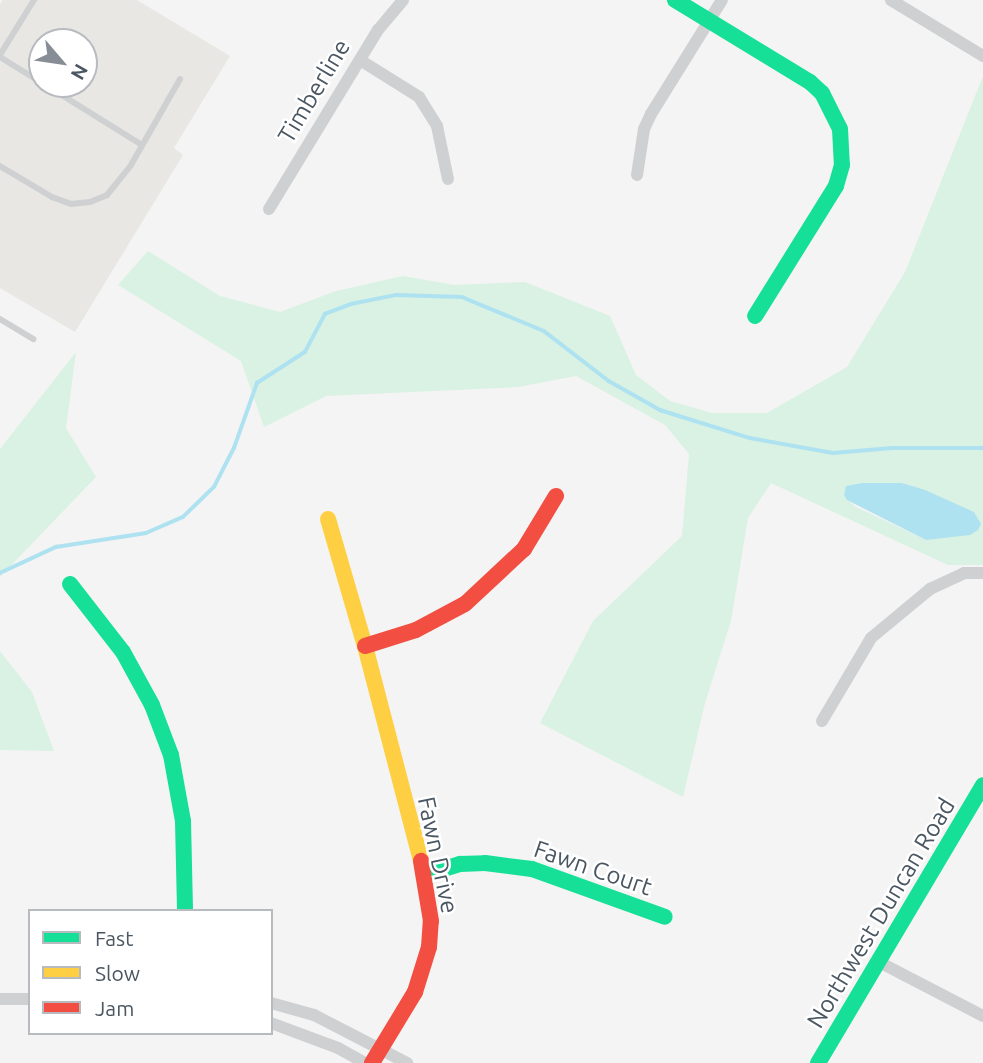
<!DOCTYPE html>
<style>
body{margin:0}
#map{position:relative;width:983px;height:1063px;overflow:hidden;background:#f4f4f4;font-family:Ubuntu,sans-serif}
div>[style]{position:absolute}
.commercial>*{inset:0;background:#e8e7e3}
.green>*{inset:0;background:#d9f2e3}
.water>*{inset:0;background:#aee2f0}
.stream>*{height:3.5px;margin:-1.75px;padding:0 1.75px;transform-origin:1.75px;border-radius:1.75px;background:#aee2f0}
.lane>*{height:6px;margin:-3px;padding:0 3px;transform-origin:3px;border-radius:3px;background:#ced0d2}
.street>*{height:12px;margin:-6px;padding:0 6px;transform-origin:6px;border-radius:6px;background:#ced0d2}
.fast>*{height:16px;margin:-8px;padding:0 8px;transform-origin:8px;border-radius:8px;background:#16e098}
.slow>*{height:16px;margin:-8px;padding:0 8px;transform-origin:8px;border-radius:8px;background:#ffcf43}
.jam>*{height:16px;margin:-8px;padding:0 8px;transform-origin:8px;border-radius:8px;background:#f24e42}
span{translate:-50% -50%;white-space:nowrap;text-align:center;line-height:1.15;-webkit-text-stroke:5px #fff;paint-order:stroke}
.street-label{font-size:24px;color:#4a5661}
.legend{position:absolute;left:28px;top:909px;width:245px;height:126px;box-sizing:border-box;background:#fff;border:2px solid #b7bbc0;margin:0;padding:9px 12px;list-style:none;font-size:21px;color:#4a5661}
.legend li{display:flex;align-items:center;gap:14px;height:35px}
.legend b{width:35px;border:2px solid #b7bbc0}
.north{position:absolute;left:28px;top:28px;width:70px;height:70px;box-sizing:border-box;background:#fff;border:2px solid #b7bbc0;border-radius:50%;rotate:119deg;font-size:19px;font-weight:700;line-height:28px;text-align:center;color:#4a5661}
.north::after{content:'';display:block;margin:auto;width:24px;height:32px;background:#868d94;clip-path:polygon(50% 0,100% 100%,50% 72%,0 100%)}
</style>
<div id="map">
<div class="commercial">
<i style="clip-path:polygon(evenodd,3px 0,137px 0,230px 56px,174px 148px,183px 155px,75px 332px,0 288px,0 4px,3px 0,42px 42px,84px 42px,84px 84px,42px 84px,42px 42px)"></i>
</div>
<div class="green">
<i style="clip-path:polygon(evenodd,983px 76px,983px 565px,948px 565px,771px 483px,748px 518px,731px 621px,705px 703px,683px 797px,540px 723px,593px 621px,682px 536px,689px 454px,665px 425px,576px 376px,518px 387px,326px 396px,264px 427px,241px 361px,118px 285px,148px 251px,220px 296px,280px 312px,336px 291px,403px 276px,454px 285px,525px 282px,610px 316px,636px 375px,670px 401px,712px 413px,767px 413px,847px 367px,905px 272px,983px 76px,862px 483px,902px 483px,974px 512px,926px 540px,854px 506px,844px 495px,846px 486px,862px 483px)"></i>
<i style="clip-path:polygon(76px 352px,66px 428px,96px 477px,0 577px,0 449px)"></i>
<i style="clip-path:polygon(0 651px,32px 692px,54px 751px,0 750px)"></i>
</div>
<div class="water">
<i style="clip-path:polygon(862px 483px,902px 483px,925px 490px,974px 512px,981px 524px,978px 530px,970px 535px,926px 540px,847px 500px,844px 495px,846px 486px)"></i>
</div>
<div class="stream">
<i style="left:0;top:573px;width:62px;rotate:-24.9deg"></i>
<i style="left:56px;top:547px;width:91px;rotate:-8.8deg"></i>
<i style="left:146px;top:533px;width:40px;rotate:-23.4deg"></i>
<i style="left:183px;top:517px;width:43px;rotate:-44.1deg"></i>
<i style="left:214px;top:487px;width:44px;rotate:-62.9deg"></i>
<i style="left:234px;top:448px;width:69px;rotate:-70.5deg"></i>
<i style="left:257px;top:383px;width:57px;rotate:-32.9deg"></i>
<i style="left:305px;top:352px;width:43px;rotate:-62.2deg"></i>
<i style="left:325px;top:314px;width:28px;rotate:-21deg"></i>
<i style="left:351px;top:304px;width:46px;rotate:-11.3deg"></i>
<i style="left:396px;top:295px;width:66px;rotate:1.7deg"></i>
<i style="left:462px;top:297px;width:89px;rotate:22.5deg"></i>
<i style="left:544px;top:331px;width:82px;rotate:37.6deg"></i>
<i style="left:609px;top:381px;width:59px;rotate:29.6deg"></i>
<i style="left:660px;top:410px;width:94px;rotate:17.3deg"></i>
<i style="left:750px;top:438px;width:84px;rotate:10.2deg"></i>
<i style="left:833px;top:453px;width:59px;rotate:-4.8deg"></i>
<i style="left:892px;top:448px;width:91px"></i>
</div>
<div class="lane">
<i style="left:0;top:55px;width:65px;rotate:-58.3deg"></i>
<i style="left:0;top:57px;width:49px;rotate:31.8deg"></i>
<i style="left:44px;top:84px;width:115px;rotate:31.9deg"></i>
<i style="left:0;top:166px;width:61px;rotate:30.8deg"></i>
<i style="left:52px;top:197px;width:20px;rotate:20deg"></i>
<i style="left:71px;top:204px;width:19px;rotate:-6deg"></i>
<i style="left:90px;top:202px;width:18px;rotate:-22deg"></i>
<i style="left:107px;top:195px;width:38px;rotate:-51deg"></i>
<i style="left:131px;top:165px;width:99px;rotate:-60.3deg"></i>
<i style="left:0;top:319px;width:39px;rotate:31deg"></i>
</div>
<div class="street">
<i style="left:891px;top:0;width:108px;rotate:31.3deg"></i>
<i style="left:360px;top:60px;width:70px;rotate:32.1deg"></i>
<i style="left:419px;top:97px;width:34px;rotate:58deg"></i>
<i style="left:437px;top:126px;width:54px;rotate:78.3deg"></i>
<i style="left:637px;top:175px;width:47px;rotate:-81.3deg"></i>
<i style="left:644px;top:129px;width:17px;rotate:-65deg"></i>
<i style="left:651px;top:114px;width:134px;rotate:-58.1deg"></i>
<i style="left:269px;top:209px;width:210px;rotate:-58.7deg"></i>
<i style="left:378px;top:30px;width:39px;rotate:-50deg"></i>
<i style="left:822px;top:721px;width:96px;rotate:-59.4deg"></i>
<i style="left:871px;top:638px;width:77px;rotate:-39.7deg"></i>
<i style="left:930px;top:589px;width:38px;rotate:-25deg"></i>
<i style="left:964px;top:573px;width:19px"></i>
<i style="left:879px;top:962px;width:117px;rotate:27.4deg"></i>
<i style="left:0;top:999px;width:30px"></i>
<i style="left:271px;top:1003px;width:45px;rotate:15.6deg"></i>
<i style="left:314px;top:1015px;width:105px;rotate:27.3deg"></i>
<i style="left:271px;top:1023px;width:72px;rotate:20.5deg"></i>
<i style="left:338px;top:1048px;width:31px;rotate:29deg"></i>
</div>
<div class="fast">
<i style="left:675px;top:0;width:158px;rotate:31.3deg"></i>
<i style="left:810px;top:82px;width:16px;rotate:43deg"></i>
<i style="left:822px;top:93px;width:40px;rotate:63.4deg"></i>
<i style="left:840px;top:129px;width:36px;rotate:87deg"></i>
<i style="left:842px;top:165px;width:22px;rotate:106deg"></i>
<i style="left:836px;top:186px;width:153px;rotate:121.9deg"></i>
<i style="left:70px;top:584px;width:86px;rotate:52.1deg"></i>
<i style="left:123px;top:652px;width:60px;rotate:61.3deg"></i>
<i style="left:152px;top:705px;width:53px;rotate:69.2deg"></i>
<i style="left:171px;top:755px;width:67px;rotate:79.7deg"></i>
<i style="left:183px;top:821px;width:90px;rotate:88.7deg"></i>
<i style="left:424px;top:875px;width:38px;rotate:-17deg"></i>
<i style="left:460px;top:864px;width:25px;rotate:-2deg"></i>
<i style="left:485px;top:863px;width:47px;rotate:7.3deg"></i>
<i style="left:532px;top:869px;width:141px;rotate:19.8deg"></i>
<i style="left:818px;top:1063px;width:323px;rotate:-59.3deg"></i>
</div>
<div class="slow">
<i style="left:328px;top:519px;width:132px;rotate:73.8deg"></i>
<i style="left:365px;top:646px;width:222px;rotate:75.4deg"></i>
</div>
<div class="jam">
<i style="left:365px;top:646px;width:53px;rotate:-17.4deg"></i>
<i style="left:416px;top:630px;width:55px;rotate:-28deg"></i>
<i style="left:465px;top:604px;width:81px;rotate:-43deg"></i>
<i style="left:524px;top:549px;width:62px;rotate:-58.9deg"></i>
<i style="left:372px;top:1063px;width:83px;rotate:-58.8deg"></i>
<i style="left:415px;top:992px;width:47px;rotate:-72.7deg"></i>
<i style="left:429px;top:947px;width:26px;rotate:-86deg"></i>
<i style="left:431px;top:921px;width:61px;rotate:-99.5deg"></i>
</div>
<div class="street-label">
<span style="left:314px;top:91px;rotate:-59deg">Timberline</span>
<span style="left:438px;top:855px;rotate:78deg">Fawn Drive</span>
<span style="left:593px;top:868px;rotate:19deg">Fawn Court</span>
<span style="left:881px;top:913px;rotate:-59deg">Northwest Duncan Road</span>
</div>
<ul class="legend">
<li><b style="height:9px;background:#16e098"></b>Fast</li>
<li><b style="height:9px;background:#ffcf43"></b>Slow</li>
<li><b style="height:9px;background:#f24e42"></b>Jam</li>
</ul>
<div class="north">N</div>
</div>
